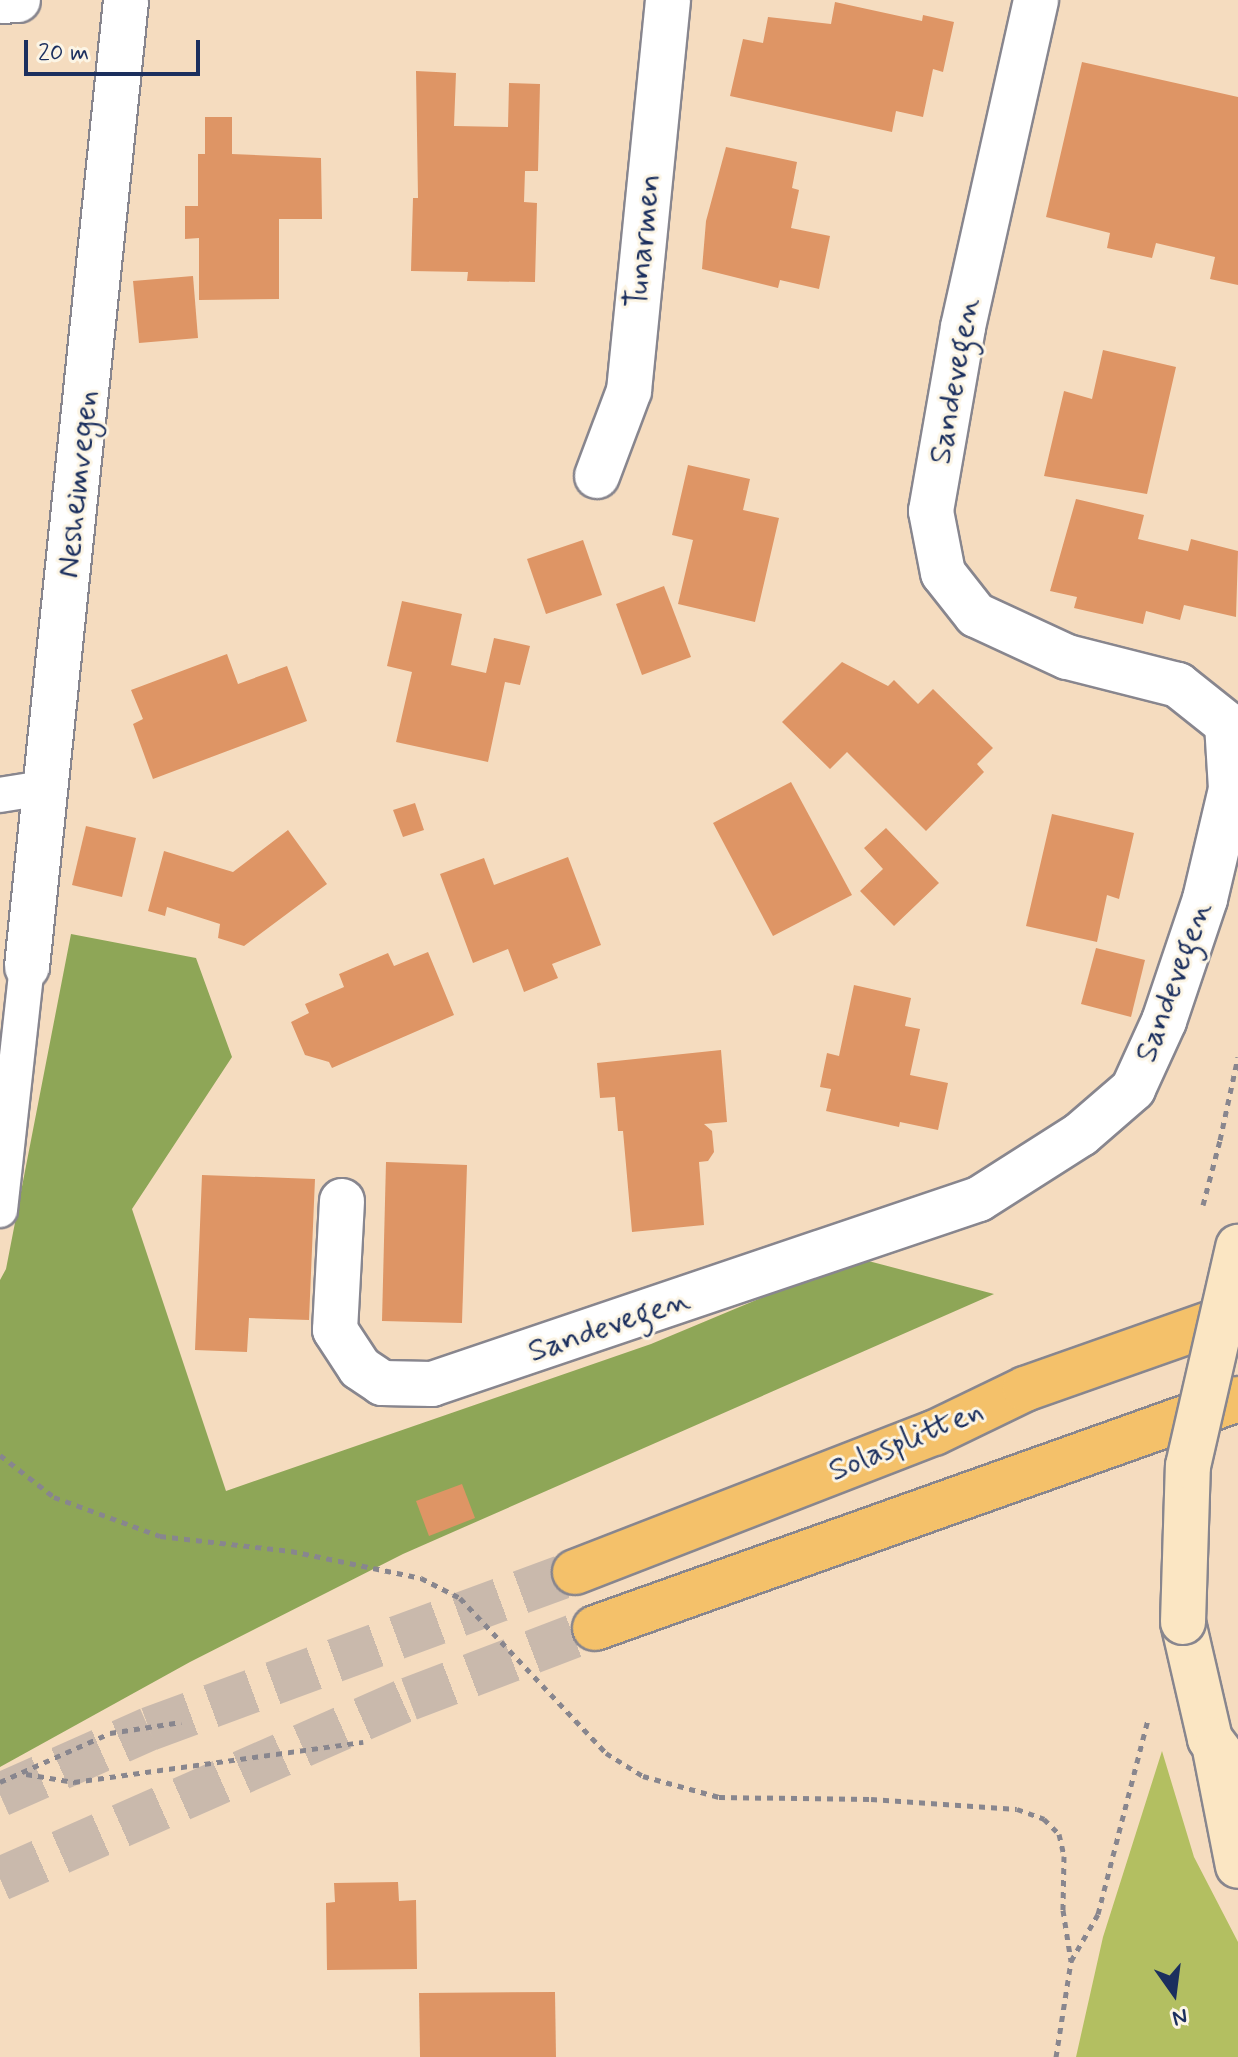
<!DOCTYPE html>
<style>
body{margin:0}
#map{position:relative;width:1238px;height:2057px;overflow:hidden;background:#f5dcbf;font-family:Mynerve,sans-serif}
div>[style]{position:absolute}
.green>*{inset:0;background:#b3bf61}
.forest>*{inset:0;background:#8ea657}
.building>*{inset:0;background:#de9565}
.highway-tunnel>*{height:44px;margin-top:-22px;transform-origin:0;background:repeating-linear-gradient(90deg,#c9b9ac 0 44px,transparent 0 66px)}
.path>*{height:5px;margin-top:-2.5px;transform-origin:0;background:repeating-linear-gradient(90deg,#88868e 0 6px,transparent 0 12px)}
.roads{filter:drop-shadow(2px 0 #88868e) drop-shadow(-2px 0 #88868e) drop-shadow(0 2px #88868e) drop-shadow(0 -2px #88868e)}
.lane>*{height:34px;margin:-17px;padding:0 17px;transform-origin:17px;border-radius:17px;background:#fff}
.street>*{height:44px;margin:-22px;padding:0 22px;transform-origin:22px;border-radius:22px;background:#fff}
.secondary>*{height:44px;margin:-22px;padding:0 22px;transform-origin:22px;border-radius:22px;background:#fbe6c3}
.highway>*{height:44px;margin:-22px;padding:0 22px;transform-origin:22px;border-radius:22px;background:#f4c16a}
.path-bridge>*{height:5px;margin-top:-2.5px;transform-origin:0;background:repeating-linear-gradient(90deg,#88868e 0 6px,transparent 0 12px)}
.bridges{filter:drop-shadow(2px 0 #88868e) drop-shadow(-2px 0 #88868e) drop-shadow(0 2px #88868e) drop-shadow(0 -2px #88868e)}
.secondary-bridge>*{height:44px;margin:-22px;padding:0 22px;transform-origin:22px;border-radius:22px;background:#fbe6c3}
span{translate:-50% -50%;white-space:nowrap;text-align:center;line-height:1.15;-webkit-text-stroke:6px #fcf5e5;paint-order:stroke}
.street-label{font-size:32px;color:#1b2f5e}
.north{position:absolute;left:1134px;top:1953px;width:80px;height:80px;-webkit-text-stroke:6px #fcf5e5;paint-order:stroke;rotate:166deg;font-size:22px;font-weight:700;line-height:32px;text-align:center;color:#1b2f5e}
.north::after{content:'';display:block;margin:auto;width:28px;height:36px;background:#1b2f5e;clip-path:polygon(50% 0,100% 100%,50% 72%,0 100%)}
.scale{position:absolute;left:24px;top:40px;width:176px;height:36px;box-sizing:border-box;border:4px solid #1b2f5e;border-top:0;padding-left:10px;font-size:24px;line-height:28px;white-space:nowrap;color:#1b2f5e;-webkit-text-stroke:6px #fcf5e5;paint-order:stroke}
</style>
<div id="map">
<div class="green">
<i style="clip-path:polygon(1162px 1751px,1194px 1857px,1238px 1942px,1238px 2057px,1076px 2057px,1103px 1937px)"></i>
</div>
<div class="forest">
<i style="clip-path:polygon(71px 934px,196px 958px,232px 1057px,132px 1209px,226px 1491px,651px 1344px,857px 1258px,994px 1294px,403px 1554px,190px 1662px,0 1767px,0 1280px,6px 1269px)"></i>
</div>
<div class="building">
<i style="clip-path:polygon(835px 2px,922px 21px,923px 15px,954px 22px,943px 72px,933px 69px,923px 117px,896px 111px,892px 132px,730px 96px,743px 39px,763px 43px,768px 17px,831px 24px)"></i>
<i style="clip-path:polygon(1082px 62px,1238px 97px,1238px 285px,1210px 279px,1215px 257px,1156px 243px,1152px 258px,1107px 248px,1110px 233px,1046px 217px)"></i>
<i style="clip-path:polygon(416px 71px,456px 73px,454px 126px,508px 127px,509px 83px,540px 84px,538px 171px,525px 171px,524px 202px,537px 203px,535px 282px,467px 281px,468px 272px,411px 271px,413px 198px,418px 198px)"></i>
<i style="clip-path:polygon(205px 117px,232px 117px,232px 154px,321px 158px,322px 219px,279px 219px,279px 299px,199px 300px,199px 238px,185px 239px,185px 206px,198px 206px,198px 154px,205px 154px)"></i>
<i style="clip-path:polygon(726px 147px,797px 162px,792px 188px,799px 190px,791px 228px,830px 236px,819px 289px,780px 280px,778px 288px,702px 269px,706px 221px)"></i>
<i style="clip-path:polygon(193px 276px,198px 338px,139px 343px,133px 281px)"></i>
<i style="clip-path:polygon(1103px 350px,1176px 367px,1147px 494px,1044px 476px,1064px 391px,1092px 399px)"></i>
<i style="clip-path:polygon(688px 465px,750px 479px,743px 510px,779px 518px,755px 622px,678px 604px,693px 540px,672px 535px)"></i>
<i style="clip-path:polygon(1076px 499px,1144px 515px,1138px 539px,1188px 551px,1191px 539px,1238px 551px,1236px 617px,1184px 605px,1180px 620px,1146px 611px,1143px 624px,1074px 608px,1077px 597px,1050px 591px)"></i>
<i style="clip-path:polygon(583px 540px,602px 595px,546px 614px,527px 559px)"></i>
<i style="clip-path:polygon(664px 586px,691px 657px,642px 675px,616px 604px)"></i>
<i style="clip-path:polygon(402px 601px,462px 614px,451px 665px,486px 673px,494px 638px,530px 646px,520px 685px,505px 682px,488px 762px,396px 742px,412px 672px,387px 666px)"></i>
<i style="clip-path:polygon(227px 654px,238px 684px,287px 666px,307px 721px,153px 779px,133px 724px,143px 719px,131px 690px)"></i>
<i style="clip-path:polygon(842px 662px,888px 686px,894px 680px,918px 704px,933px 689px,993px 748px,977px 764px,984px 772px,926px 831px,847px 752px,830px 769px,782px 722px)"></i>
<i style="clip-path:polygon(791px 782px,852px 895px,773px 936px,713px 823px)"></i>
<i style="clip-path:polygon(415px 803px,424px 830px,403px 837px,393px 810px)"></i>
<i style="clip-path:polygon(1052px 814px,1134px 833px,1119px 899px,1107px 895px,1097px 942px,1026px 926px)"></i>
<i style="clip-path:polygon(86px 826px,136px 838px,122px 897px,72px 885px)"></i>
<i style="clip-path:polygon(886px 828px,939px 883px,894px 926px,860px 891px,883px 869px,864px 848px)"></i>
<i style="clip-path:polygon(288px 830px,327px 884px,244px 946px,218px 938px,220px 924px,167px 907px,165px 916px,148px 911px,164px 851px,233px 872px)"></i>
<i style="clip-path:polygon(568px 857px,601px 945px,552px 964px,558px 978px,524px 992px,508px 949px,473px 963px,440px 874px,484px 858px,494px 885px)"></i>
<i style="clip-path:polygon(1096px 948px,1145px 960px,1131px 1017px,1081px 1004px)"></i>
<i style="clip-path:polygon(428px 952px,454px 1015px,332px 1068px,329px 1062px,305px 1055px,291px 1022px,309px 1013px,305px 1004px,344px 987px,339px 974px,388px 953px,394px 966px)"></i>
<i style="clip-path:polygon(854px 985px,911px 998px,905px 1026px,920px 1029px,910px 1075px,948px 1083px,938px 1130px,900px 1122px,899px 1127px,826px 1111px,831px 1089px,820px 1087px,827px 1053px,839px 1056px)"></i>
<i style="clip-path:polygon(721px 1050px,727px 1122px,704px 1124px,712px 1131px,714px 1152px,708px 1161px,699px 1162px,704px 1225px,632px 1232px,623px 1131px,618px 1131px,615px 1097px,600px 1098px,597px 1063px)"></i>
<i style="clip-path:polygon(386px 1162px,467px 1165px,462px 1323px,382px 1321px)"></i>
<i style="clip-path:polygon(202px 1175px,315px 1179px,309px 1320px,249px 1318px,247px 1352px,195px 1350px)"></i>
<i style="clip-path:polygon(462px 1484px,475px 1518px,429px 1536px,416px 1501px)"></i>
<i style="clip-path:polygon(398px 1882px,399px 1901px,416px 1900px,417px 1969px,327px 1970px,326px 1903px,335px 1902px,334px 1883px)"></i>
<i style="clip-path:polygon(555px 1992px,556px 2057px,420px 2057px,419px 1993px)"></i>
</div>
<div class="highway-tunnel">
<i style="left:0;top:1795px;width:163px;rotate:-23.9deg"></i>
<i style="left:149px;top:1729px;width:454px;rotate:-20.2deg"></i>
<i style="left:0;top:1879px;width:447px;rotate:-23.8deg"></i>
<i style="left:409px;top:1699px;width:199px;rotate:-20.9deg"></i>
</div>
<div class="path">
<i style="left:1220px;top:1140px;width:85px;rotate:-77.8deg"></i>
<i style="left:0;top:1455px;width:68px;rotate:37.9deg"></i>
<i style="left:54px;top:1497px;width:113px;rotate:20.2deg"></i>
<i style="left:160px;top:1536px;width:132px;rotate:6.5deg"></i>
<i style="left:291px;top:1551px;width:133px;rotate:11.7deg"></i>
<i style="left:421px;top:1578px;width:44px;rotate:27.1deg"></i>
<i style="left:460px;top:1598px;width:213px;rotate:46.7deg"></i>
<i style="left:606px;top:1753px;width:44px;rotate:31.9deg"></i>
<i style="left:643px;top:1776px;width:79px;rotate:15.4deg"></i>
<i style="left:719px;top:1797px;width:152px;rotate:0.8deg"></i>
<i style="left:871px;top:1799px;width:146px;rotate:3.9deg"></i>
<i style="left:1017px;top:1809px;width:29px;rotate:20deg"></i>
<i style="left:1044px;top:1819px;width:21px;rotate:45deg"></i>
<i style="left:1059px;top:1834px;width:23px;rotate:77deg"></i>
<i style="left:1064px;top:1856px;width:54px;rotate:91.1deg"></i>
<i style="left:1063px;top:1910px;width:52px;rotate:81.1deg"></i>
<i style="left:26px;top:1774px;width:49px;rotate:9.5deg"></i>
<i style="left:74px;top:1782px;width:292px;rotate:-7.9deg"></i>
<i style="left:0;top:1782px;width:120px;rotate:-24deg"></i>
<i style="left:110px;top:1733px;width:72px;rotate:-8.8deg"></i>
<i style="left:1056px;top:2057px;width:97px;rotate:-81.1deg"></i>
<i style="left:1071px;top:1961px;width:54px;rotate:-60.1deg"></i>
<i style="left:1098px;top:1914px;width:201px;rotate:-75.6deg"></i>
</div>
<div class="roads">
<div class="lane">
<i style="left:0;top:795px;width:44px;rotate:-9.2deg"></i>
<i style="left:0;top:1210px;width:244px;rotate:-83.7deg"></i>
</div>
<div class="street">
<i style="left:0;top:1px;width:18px;rotate:-3deg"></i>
<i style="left:597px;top:476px;width:91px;rotate:-69.4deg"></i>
<i style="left:629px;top:391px;width:393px;rotate:-84.3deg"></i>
<i style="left:27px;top:967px;width:972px;rotate:-84.15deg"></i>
<i style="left:342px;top:1201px;width:129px;rotate:93.1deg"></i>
<i style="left:335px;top:1330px;width:45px;rotate:56.7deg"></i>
<i style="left:360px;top:1368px;width:27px;rotate:34deg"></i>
<i style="left:382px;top:1383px;width:50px;rotate:1.1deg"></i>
<i style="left:432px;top:1384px;width:577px;rotate:-18.69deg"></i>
<i style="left:979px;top:1199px;width:121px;rotate:-32.5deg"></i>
<i style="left:1081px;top:1134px;width:69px;rotate:-40.9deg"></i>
<i style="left:1133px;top:1089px;width:75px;rotate:-65.5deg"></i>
<i style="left:1164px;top:1021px;width:129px;rotate:-71.4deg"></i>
<i style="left:1205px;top:899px;width:113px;rotate:-76.7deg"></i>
<i style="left:1231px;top:789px;width:65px;rotate:-93.5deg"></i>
<i style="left:1227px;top:724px;width:63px;rotate:-141.5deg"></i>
<i style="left:1178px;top:685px;width:114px;rotate:-165.8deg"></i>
<i style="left:1067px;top:657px;width:100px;rotate:-155.2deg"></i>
<i style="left:976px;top:615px;width:53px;rotate:-128.2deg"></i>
<i style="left:943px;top:573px;width:63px;rotate:-101deg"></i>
<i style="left:931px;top:511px;width:187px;rotate:-80.1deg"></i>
<i style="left:963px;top:327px;width:335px;rotate:-77.4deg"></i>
</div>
<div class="secondary">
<i style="left:1183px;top:1622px;width:120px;rotate:77deg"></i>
<i style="left:1210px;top:1739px;width:46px;rotate:52.9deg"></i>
<i style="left:1215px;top:1749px;width:119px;rotate:78.9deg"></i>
</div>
<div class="highway">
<i style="left:575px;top:1572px;width:385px;rotate:-21.2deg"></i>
<i style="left:934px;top:1433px;width:101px;rotate:-25.8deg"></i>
<i style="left:1025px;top:1389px;width:226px;rotate:-19.4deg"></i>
<i style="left:595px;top:1628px;width:683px;rotate:-19.6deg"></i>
</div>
</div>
<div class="path-bridge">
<i style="left:1203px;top:1205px;width:67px;rotate:-75.3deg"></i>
</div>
<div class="bridges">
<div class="secondary-bridge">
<i style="left:1183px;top:1622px;width:156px;rotate:-88.2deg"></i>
<i style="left:1188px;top:1466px;width:225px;rotate:-77.1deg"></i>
</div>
</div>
<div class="street-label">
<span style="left:644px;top:241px;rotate:-84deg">Tunarmen</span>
<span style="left:955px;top:381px;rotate:-80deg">Sandevegen</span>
<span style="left:78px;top:484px;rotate:-84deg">Nesheimvegen</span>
<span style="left:1174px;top:982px;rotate:-70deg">Sandevegen</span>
<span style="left:609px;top:1326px;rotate:-19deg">Sandevegen</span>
<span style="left:906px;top:1441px;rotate:-23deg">Solasplitten</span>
</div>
<div class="north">N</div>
<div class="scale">20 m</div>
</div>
